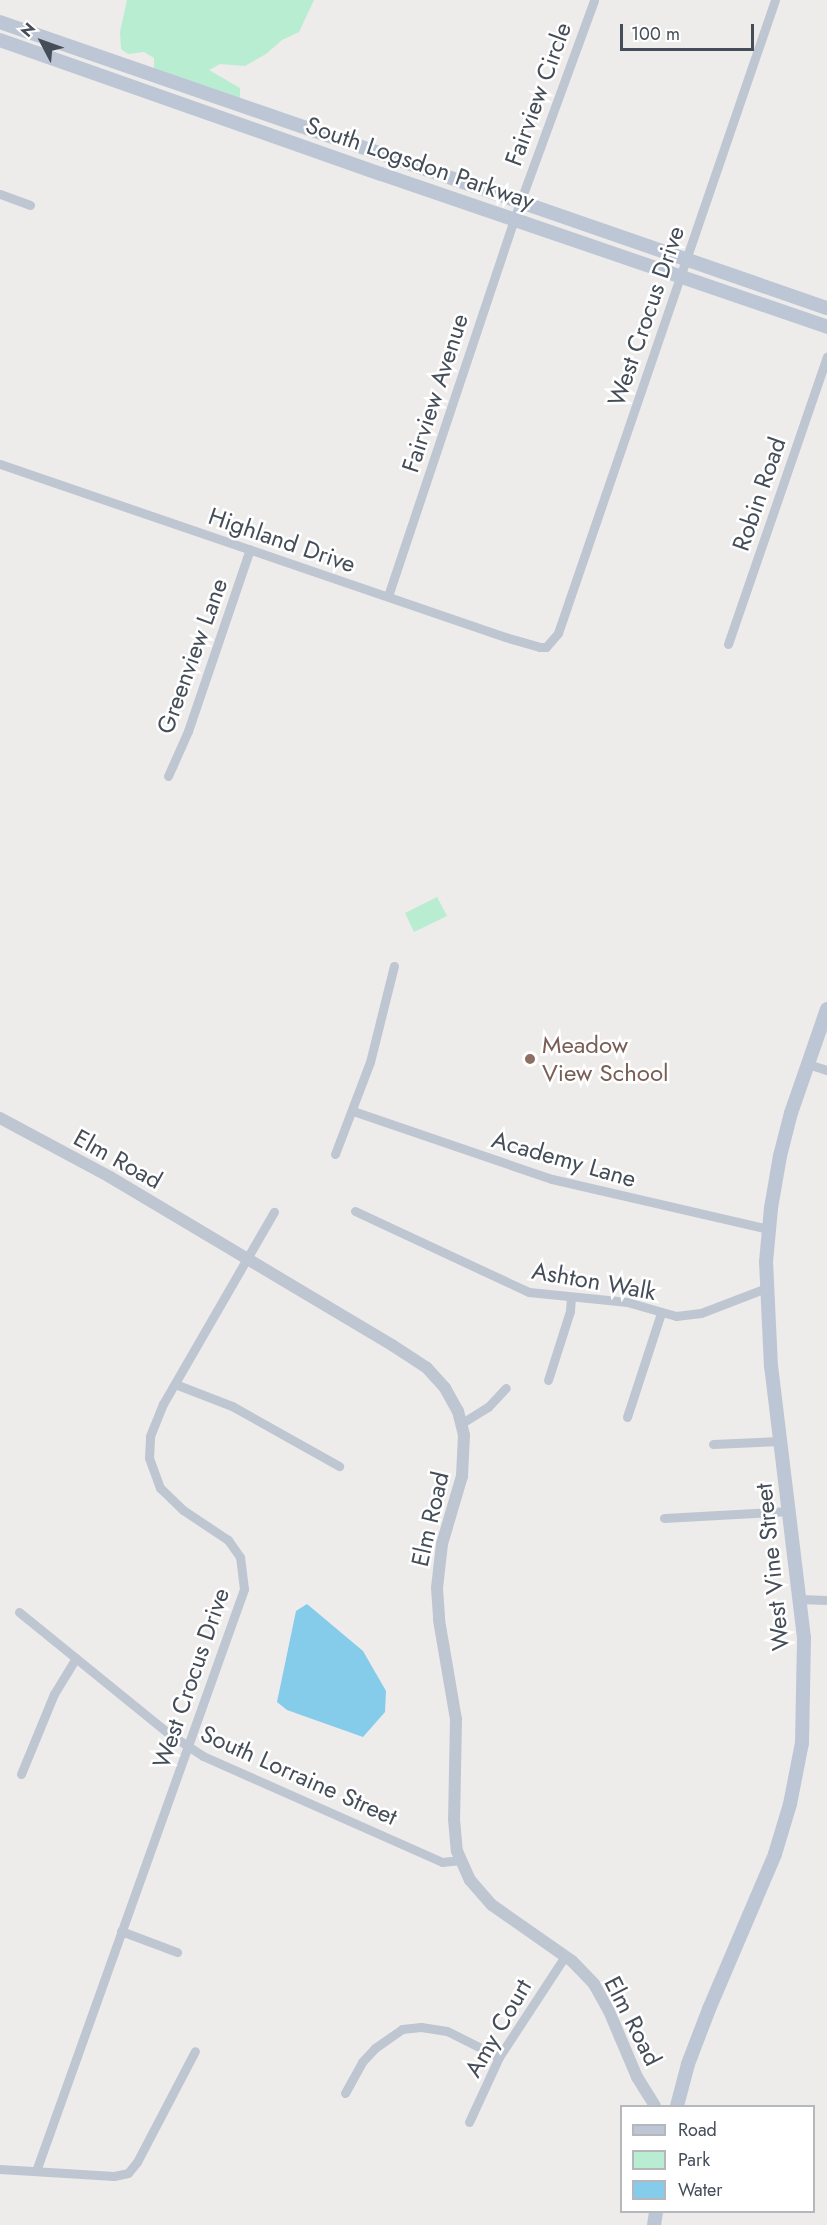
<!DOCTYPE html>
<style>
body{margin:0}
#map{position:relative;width:827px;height:2225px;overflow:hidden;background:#eeebeb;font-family:Jost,sans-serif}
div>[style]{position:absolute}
.green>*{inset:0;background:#b8edd2}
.water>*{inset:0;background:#85cbea}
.minor>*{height:9px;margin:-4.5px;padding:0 4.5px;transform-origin:4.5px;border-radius:4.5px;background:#bec6d1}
.tertiary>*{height:12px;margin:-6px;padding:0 6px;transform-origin:6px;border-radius:6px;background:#bec6d1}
.secondary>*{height:14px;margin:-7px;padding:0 7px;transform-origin:7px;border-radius:7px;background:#bdc6d5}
.dots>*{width:16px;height:16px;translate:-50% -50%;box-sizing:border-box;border:3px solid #fff;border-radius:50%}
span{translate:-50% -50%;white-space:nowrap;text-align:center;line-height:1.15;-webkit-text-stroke:5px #fff;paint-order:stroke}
.street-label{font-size:24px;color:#444d58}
.education-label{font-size:24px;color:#785e54}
.left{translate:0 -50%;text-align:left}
.legend{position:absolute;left:620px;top:2105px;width:195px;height:108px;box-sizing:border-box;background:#fff;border:2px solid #b4b8bc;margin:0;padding:8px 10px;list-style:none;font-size:18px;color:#444d58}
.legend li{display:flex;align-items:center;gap:12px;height:30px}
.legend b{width:30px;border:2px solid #b4b8bc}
.north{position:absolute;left:12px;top:12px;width:60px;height:60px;-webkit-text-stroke:4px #fff;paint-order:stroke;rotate:311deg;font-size:16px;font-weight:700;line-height:24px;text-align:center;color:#444d58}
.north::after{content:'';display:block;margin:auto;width:21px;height:27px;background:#444d58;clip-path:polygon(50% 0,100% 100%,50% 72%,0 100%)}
.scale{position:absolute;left:620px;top:24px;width:134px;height:27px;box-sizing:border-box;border:3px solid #444d58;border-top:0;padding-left:8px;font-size:18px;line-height:21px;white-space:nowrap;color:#444d58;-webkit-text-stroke:4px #fff;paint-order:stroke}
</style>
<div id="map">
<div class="green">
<i style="clip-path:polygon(127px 0,314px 0,299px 32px,282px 40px,266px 54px,245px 66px,220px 64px,209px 70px,240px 88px,240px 98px,154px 69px,154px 58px,144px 52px,128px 54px,121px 49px,120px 32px)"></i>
<i style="clip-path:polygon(437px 897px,447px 916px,414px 932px,405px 913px)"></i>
</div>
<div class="water">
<i style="clip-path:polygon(307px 1604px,363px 1651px,386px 1691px,385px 1712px,363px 1737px,287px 1710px,277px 1702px,296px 1611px)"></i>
</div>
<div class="minor">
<i style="left:0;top:194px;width:32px;rotate:20deg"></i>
<i style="left:0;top:464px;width:534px;rotate:18.91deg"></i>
<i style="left:505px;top:637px;width:36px;rotate:16deg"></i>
<i style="left:540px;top:647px;width:6px"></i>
<i style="left:546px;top:647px;width:18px;rotate:-49deg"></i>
<i style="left:558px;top:633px;width:669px;rotate:-71.08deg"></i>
<i style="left:388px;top:596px;width:397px;rotate:-71.5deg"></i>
<i style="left:514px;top:219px;width:233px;rotate:-69.9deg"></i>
<i style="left:728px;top:644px;width:304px;rotate:-71deg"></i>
<i style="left:168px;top:776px;width:49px;rotate:-66deg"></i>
<i style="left:188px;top:731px;width:192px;rotate:-71.2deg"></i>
<i style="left:808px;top:1064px;width:20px;rotate:18deg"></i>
<i style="left:353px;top:1111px;width:210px;rotate:18.9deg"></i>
<i style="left:552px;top:1179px;width:222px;rotate:13deg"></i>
<i style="left:335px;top:1154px;width:98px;rotate:-69.2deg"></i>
<i style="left:370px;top:1062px;width:99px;rotate:-76deg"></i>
<i style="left:355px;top:1211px;width:192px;rotate:25deg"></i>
<i style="left:529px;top:1292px;width:99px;rotate:5.8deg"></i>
<i style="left:627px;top:1302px;width:51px;rotate:15.9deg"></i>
<i style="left:676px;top:1316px;width:25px;rotate:-7deg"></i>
<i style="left:701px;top:1313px;width:70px;rotate:-21deg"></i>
<i style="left:548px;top:1380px;width:72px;rotate:-72.3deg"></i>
<i style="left:570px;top:1311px;width:14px;rotate:-86deg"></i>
<i style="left:175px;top:1384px;width:61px;rotate:21.1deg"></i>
<i style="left:232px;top:1406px;width:123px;rotate:29.3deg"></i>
<i style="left:627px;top:1417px;width:109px;rotate:-71.9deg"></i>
<i style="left:462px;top:1423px;width:31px;rotate:-32deg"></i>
<i style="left:488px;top:1407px;width:26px;rotate:-47deg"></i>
<i style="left:713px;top:1444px;width:67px;rotate:-2.6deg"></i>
<i style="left:664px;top:1518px;width:126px;rotate:-3.2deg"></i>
<i style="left:800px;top:1599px;width:27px;rotate:2deg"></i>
<i style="left:19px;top:1612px;width:192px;rotate:39.1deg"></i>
<i style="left:168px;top:1733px;width:42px;rotate:33.3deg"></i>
<i style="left:203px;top:1756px;width:261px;rotate:23.9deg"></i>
<i style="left:442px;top:1862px;width:19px;rotate:-6deg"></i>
<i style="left:21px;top:1774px;width:87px;rotate:-67.6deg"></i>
<i style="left:54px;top:1694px;width:42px;rotate:-58.6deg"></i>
<i style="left:121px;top:1931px;width:60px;rotate:20.6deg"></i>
<i style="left:345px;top:2093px;width:35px;rotate:-61deg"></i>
<i style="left:362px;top:2062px;width:19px;rotate:-47deg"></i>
<i style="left:375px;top:2048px;width:33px;rotate:-35deg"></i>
<i style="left:402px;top:2029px;width:19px;rotate:-6deg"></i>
<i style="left:421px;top:2027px;width:26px;rotate:9deg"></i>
<i style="left:447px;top:2031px;width:58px;rotate:26.6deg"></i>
<i style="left:469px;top:2122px;width:72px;rotate:-65.2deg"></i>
<i style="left:499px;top:2057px;width:121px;rotate:-56.8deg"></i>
<i style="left:0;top:2169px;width:114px;rotate:3.5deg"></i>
<i style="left:114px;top:2176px;width:14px;rotate:-12deg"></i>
<i style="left:128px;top:2173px;width:14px;rotate:-51deg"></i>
<i style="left:137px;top:2162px;width:125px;rotate:-62.4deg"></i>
<i style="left:36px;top:2171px;width:618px;rotate:-70.33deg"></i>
<i style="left:244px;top:1589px;width:32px;rotate:-97deg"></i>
<i style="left:240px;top:1557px;width:21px;rotate:-125deg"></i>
<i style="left:228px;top:1540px;width:54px;rotate:-146.3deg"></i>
<i style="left:183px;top:1510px;width:32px;rotate:-136deg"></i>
<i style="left:160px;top:1488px;width:32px;rotate:-110deg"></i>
<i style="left:149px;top:1458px;width:22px;rotate:-87deg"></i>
<i style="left:150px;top:1436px;width:35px;rotate:-68deg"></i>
<i style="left:163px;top:1404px;width:222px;rotate:-60deg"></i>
</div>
<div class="tertiary">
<i style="left:0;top:1118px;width:125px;rotate:28.2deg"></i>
<i style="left:110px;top:1177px;width:328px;rotate:30.8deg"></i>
<i style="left:392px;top:1345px;width:42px;rotate:33.3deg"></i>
<i style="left:427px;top:1368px;width:27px;rotate:48deg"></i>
<i style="left:445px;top:1388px;width:26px;rotate:61deg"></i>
<i style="left:458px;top:1411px;width:25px;rotate:76deg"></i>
<i style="left:464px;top:1435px;width:41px;rotate:92.8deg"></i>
<i style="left:462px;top:1476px;width:71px;rotate:106.4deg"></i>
<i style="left:442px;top:1544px;width:44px;rotate:96.5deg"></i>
<i style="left:437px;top:1588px;width:32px;rotate:86deg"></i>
<i style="left:439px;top:1620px;width:100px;rotate:80.3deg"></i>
<i style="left:456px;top:1719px;width:100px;rotate:91.1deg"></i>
<i style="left:454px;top:1819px;width:32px;rotate:85deg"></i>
<i style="left:457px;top:1851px;width:32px;rotate:66deg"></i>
<i style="left:470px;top:1880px;width:33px;rotate:49deg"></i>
<i style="left:492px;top:1905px;width:98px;rotate:35deg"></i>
<i style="left:572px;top:1961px;width:32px;rotate:46deg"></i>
<i style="left:594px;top:1984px;width:31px;rotate:61deg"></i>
<i style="left:609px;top:2011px;width:72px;rotate:67deg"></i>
<i style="left:637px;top:2077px;width:34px;rotate:58deg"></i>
</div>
<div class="secondary">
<i style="left:0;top:22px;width:875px;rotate:19.08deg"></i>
<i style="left:0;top:40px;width:404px;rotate:19.4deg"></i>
<i style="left:381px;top:174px;width:472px;rotate:18.9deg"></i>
<i style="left:677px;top:2106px;width:43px;rotate:-75.3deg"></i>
<i style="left:688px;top:2064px;width:59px;rotate:-69.1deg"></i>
<i style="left:709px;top:2009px;width:168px;rotate:-66.9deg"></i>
<i style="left:775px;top:1854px;width:52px;rotate:-73.3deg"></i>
<i style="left:790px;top:1804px;width:62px;rotate:-78.9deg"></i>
<i style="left:802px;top:1743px;width:105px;rotate:-88.9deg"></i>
<i style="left:804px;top:1638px;width:273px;rotate:-96.9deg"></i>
<i style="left:771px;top:1367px;width:105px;rotate:-92.7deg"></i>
<i style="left:766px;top:1262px;width:54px;rotate:-84.7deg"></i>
<i style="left:771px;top:1208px;width:53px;rotate:-80.2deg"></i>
<i style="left:780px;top:1156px;width:44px;rotate:-75.7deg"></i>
<i style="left:791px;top:1113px;width:110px;rotate:-70.9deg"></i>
<i style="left:654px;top:2225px;width:13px;rotate:-81deg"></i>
</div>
<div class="dots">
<i style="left:530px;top:1059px;background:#8d6e63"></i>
</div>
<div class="street-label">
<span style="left:538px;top:94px;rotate:-70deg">Fairview Circle</span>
<span style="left:420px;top:163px;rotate:19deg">South Logsdon Parkway</span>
<span style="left:646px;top:316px;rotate:-71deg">West Crocus Drive</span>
<span style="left:435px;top:393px;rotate:-72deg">Fairview Avenue</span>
<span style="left:759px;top:494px;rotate:-71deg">Robin Road</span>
<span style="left:282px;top:540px;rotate:19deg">Highland Drive</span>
<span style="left:192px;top:656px;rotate:-70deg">Greenview Lane</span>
<span style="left:118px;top:1159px;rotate:29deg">Elm Road</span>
<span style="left:564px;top:1159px;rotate:16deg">Academy Lane</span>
<span style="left:594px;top:1281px;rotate:10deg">Ashton Walk</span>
<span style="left:430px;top:1519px;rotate:-77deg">Elm Road</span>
<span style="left:772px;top:1567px;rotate:-96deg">West Vine Street</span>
<span style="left:191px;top:1678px;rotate:-71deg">West Crocus Drive</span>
<span style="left:299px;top:1775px;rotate:24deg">South Lorraine Street</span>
<span style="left:633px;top:2021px;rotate:63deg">Elm Road</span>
<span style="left:498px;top:2028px;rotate:-60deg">Amy Court</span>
</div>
<div class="education-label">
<span class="left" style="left:542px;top:1059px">Meadow<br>View School</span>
</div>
<ul class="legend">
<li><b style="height:8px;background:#bdc6d5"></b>Road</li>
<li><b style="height:16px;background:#b8edd2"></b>Park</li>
<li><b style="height:16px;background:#85cbea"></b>Water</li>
</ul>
<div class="north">N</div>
<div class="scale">100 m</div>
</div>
